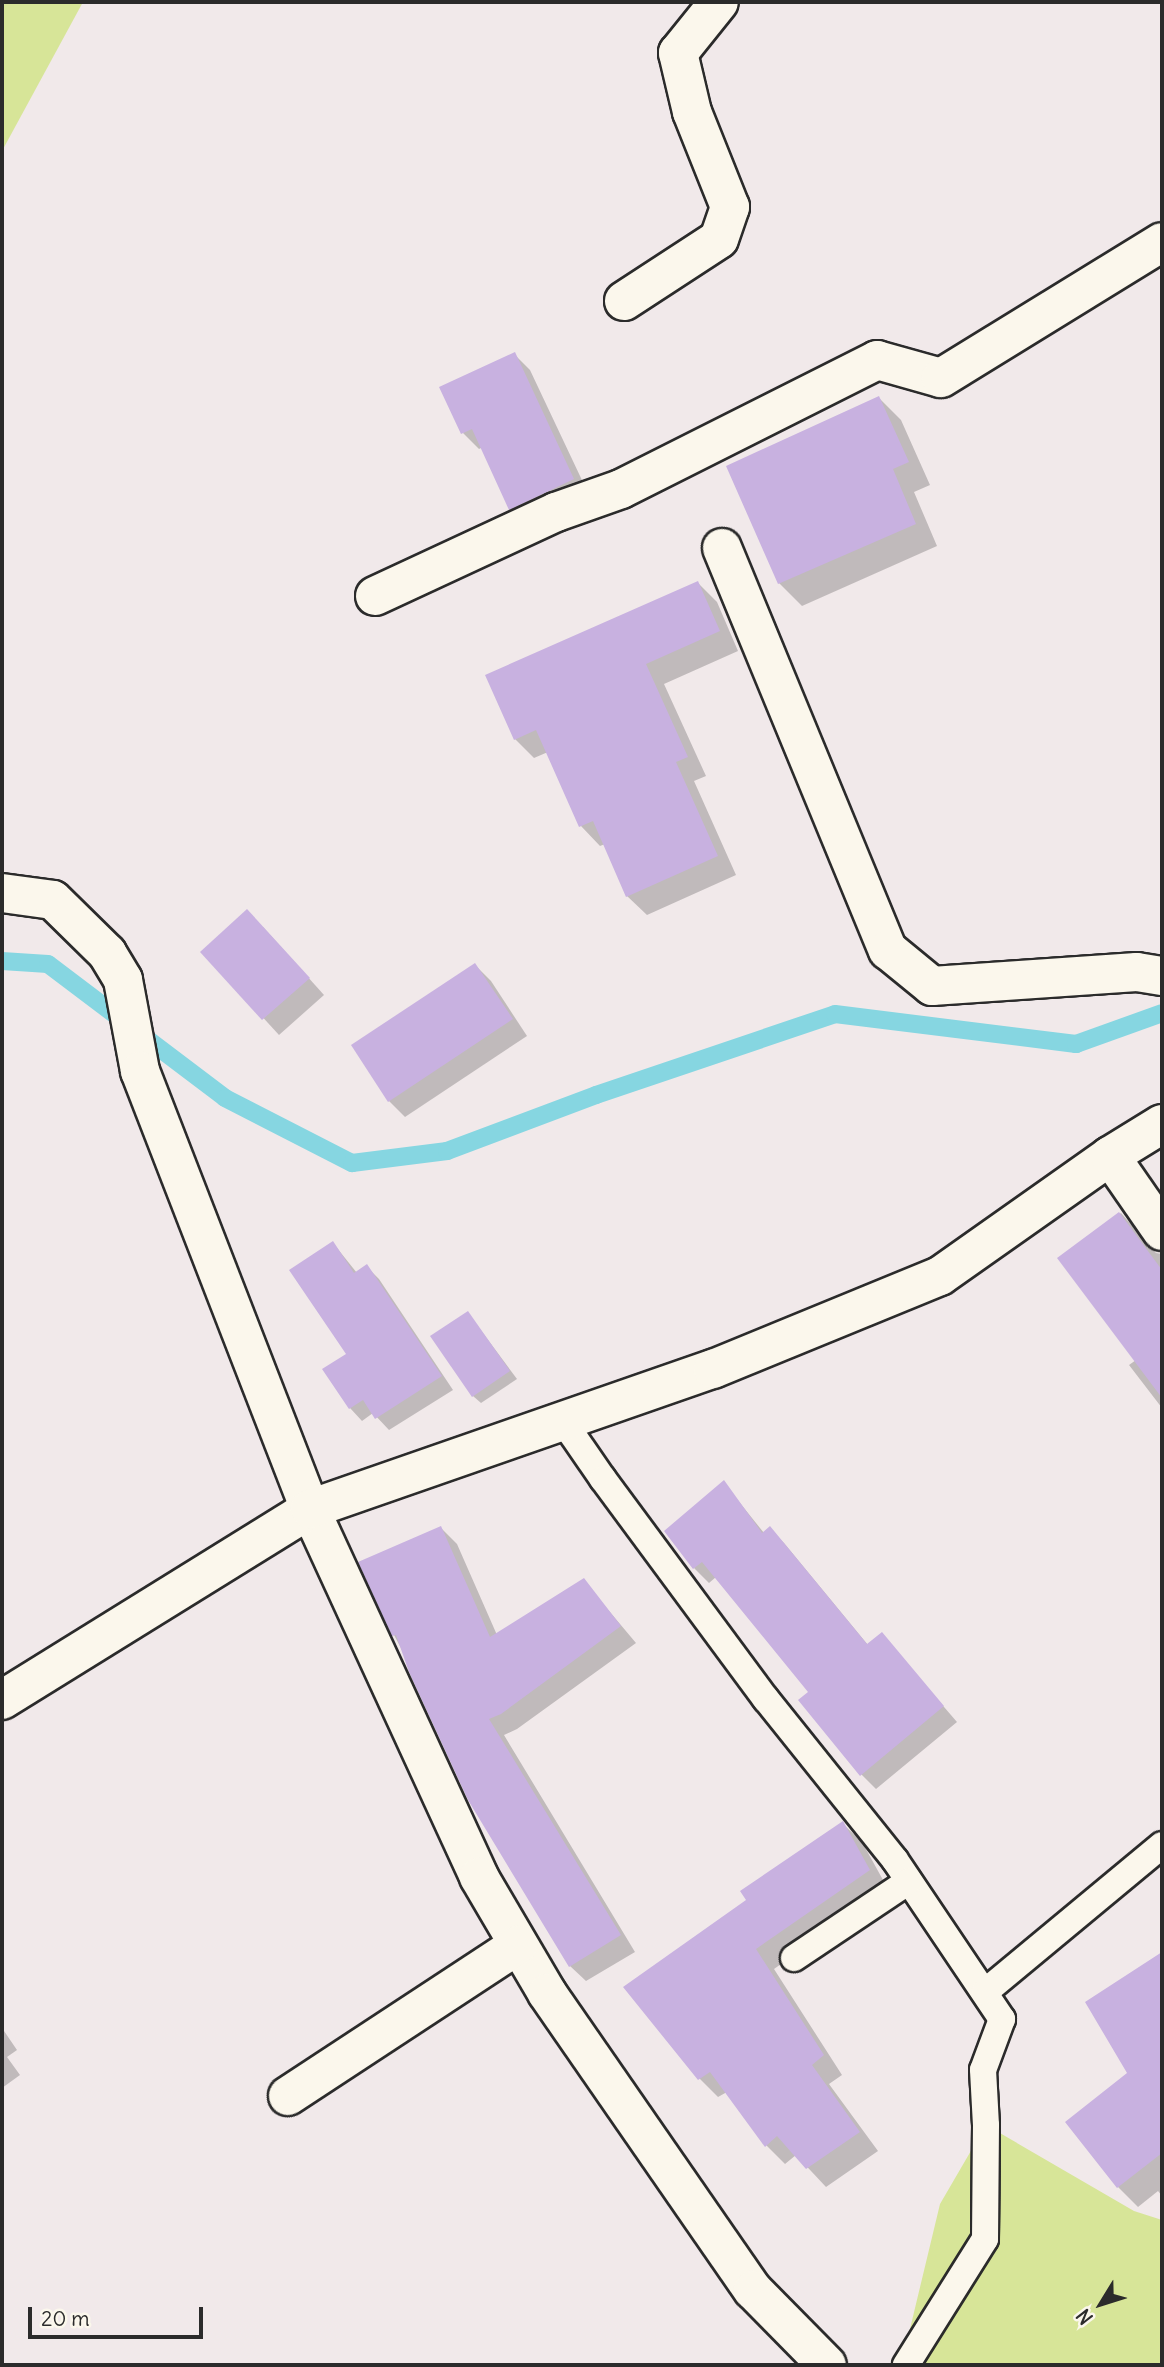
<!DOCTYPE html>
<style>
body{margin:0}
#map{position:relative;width:1164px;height:2367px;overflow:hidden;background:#f1e9ea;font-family:Delius,sans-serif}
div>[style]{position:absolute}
.green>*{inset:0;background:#d7e598}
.shadow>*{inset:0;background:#0003}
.stream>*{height:18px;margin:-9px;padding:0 9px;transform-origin:9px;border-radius:9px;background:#86d6e1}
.building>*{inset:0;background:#c8b1e0}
.roads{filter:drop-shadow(2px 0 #2b2b2b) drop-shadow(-2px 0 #2b2b2b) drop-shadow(0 2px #2b2b2b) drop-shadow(0 -2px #2b2b2b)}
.lane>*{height:26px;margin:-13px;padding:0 13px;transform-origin:13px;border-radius:13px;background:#fbf7ec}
.street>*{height:38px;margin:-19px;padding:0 19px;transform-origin:19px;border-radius:19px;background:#fbf7ec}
span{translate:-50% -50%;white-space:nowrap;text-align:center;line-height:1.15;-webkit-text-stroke:5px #fbf7ec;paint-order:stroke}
.frame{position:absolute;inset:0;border:4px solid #2b2b2b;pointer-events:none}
.north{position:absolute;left:1066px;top:2269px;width:70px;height:70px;-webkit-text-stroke:5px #fbf7ec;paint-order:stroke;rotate:232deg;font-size:19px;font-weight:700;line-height:28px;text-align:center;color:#2b2b2b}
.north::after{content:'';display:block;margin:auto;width:24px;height:32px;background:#2b2b2b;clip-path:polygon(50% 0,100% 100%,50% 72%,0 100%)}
.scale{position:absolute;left:28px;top:2307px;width:175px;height:32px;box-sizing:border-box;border:4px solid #2b2b2b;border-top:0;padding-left:9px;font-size:21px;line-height:24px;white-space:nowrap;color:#2b2b2b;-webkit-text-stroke:5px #fbf7ec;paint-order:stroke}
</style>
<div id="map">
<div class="green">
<i style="clip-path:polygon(2px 2px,83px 2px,2px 151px)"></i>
<i style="clip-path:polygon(986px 2125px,1134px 2211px,1162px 2220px,1162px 2365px,917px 2365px,903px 2358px,940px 2204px)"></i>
</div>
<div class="shadow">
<i style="clip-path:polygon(514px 354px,530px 370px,589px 495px,527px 524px,511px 509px,483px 447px,479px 449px,463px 433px)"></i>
<i style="clip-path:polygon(879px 398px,901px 420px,930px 485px,914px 492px,937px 546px,802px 606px,779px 583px)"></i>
<i style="clip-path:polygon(698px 583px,717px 602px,738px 651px,664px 684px,706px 776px,694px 781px,736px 875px,647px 915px,627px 896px,605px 844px,600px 846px,581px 826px,548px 752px,534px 758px,515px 739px)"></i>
<i style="clip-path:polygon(263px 927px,324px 995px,279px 1035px,203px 952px)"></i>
<i style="clip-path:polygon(475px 965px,491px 981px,527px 1036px,405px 1117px,389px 1101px)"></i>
<i style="clip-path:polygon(1121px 1213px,1156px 1253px,1162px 1254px,1162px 1408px,1129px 1365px,1136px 1360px,1060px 1258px)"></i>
<i style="clip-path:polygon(333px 1243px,357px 1273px,367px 1267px,379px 1279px,453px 1390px,389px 1430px,373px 1413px,362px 1421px,350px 1408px,349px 1355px)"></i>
<i style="clip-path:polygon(468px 1313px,517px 1379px,481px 1403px,473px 1396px)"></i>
<i style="clip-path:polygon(724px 1483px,764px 1533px,770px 1529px,784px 1543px,868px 1645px,881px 1634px,957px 1722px,876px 1789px,861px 1774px,811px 1692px,716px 1577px,709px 1583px,694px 1568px)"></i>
<i style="clip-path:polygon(441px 1528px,457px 1544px,497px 1635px,583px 1580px,636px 1643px,517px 1729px,504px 1735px,635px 1952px,586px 1981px,570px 1966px,394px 1635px)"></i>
<i style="clip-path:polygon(843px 1824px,862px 1842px,888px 1889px,774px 1969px,842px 2075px,829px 2084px,878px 2151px,826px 2187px,796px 2155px,785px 2164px,766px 2145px,727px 2092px,718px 2097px,699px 2078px,748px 1901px)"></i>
<i style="clip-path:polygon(1162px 1954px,1162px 2196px,1158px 2191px,1138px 2207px,1118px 2187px,1068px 2122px,1130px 2074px,1087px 2002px)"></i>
<i style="clip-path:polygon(2px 2028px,17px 2050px,7px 2057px,20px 2075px,2px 2088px)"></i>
</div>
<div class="stream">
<i style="left:2px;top:961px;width:46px;rotate:3.7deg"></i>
<i style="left:48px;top:964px;width:222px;rotate:37.1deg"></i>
<i style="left:225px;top:1098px;width:143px;rotate:27.1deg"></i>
<i style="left:352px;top:1163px;width:96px;rotate:-7.2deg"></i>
<i style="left:447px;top:1151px;width:159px;rotate:-20.6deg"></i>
<i style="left:596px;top:1095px;width:252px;rotate:-18.7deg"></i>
<i style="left:835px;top:1014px;width:243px;rotate:7.1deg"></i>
<i style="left:1076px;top:1044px;width:91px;rotate:-19.8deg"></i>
</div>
<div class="building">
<i style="clip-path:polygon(515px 352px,574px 479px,509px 510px,472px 429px,461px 434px,439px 387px)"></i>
<i style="clip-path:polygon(879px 396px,909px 462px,893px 469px,916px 524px,778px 584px,726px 466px)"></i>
<i style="clip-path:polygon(698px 581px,720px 631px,646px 664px,688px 757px,676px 762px,718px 856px,626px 897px,593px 821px,579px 827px,536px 730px,514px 740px,485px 675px)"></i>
<i style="clip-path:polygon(247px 909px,310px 978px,262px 1020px,200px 952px)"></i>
<i style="clip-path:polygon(475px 963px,513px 1019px,388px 1102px,351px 1045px)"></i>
<i style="clip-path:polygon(1119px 1212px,1162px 1270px,1162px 1398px,1057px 1258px)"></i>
<i style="clip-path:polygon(333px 1241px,354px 1273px,367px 1264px,442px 1376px,375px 1419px,363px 1400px,349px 1409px,322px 1369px,346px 1354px,289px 1270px)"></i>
<i style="clip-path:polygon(468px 1311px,510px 1371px,472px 1397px,430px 1336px)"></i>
<i style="clip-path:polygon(724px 1480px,762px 1533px,770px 1526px,867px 1644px,882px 1632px,944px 1706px,860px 1776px,798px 1700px,808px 1692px,702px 1562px,693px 1569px,664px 1531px)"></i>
<i style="clip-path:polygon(441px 1526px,490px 1637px,584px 1578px,621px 1626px,501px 1714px,489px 1719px,621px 1935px,569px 1967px,468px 1800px,409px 1672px,396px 1635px,392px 1636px,358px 1562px)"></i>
<i style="clip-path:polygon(843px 1821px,870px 1870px,756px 1949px,824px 2055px,812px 2065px,860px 2132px,806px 2169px,777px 2136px,765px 2147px,710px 2072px,698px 2080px,623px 1987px,746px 1900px,740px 1891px)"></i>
<i style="clip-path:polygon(1162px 1952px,1162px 2153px,1117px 2188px,1065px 2122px,1127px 2073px,1085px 2002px)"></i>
</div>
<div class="roads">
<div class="lane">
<i style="left:563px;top:1421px;width:70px;rotate:55.4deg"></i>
<i style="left:603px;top:1479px;width:274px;rotate:53.5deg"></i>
<i style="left:766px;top:1699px;width:206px;rotate:51.3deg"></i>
<i style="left:895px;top:1860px;width:192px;rotate:56.1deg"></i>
<i style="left:1002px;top:2019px;width:54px;rotate:110.4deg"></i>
<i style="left:983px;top:2070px;width:55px;rotate:86.9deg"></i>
<i style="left:986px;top:2125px;width:114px;rotate:90.5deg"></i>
<i style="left:985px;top:2239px;width:149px;rotate:122.1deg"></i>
<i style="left:794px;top:1958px;width:138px;rotate:-33.8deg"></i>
<i style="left:985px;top:1992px;width:230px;rotate:-39.7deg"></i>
</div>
<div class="street">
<i style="left:624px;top:301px;width:113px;rotate:-33.1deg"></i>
<i style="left:719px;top:239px;width:34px;rotate:-71deg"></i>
<i style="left:730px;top:207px;width:102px;rotate:-111.8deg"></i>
<i style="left:692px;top:112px;width:61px;rotate:-103.3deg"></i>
<i style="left:678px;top:53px;width:65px;rotate:-51.2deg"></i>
<i style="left:722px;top:548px;width:435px;rotate:67.6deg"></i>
<i style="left:888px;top:950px;width:57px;rotate:39.3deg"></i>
<i style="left:932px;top:986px;width:205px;rotate:-3.9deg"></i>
<i style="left:1137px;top:972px;width:25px;rotate:9deg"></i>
<i style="left:375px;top:596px;width:200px;rotate:-24.9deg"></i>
<i style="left:556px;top:512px;width:69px;rotate:-19.5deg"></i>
<i style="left:621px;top:489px;width:287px;rotate:-26.7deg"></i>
<i style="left:877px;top:360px;width:66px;rotate:15.7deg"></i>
<i style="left:941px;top:378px;width:259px;rotate:-31.6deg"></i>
<i style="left:2px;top:893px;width:51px;rotate:7.8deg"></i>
<i style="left:53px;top:900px;width:76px;rotate:44.5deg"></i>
<i style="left:107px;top:953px;width:31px;rotate:59deg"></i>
<i style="left:123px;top:980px;width:93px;rotate:79.4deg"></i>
<i style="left:140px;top:1071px;width:470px;rotate:68.8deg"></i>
<i style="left:310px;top:1509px;width:405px;rotate:65.3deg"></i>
<i style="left:479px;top:1877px;width:134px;rotate:59.6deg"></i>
<i style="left:547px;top:1993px;width:361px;rotate:55.3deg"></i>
<i style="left:753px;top:2290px;width:105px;rotate:45.4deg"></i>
<i style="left:1110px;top:1156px;width:91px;rotate:55.3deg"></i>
<i style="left:2px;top:1700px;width:362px;rotate:-31.8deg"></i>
<i style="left:310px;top:1509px;width:427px;rotate:-19.2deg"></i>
<i style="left:713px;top:1369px;width:245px;rotate:-22.3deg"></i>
<i style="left:940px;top:1276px;width:208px;rotate:-35.2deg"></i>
<i style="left:1110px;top:1156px;width:61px;rotate:-31.6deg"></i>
<i style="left:288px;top:2096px;width:275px;rotate:-33.3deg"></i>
</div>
</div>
<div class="frame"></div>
<div class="north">N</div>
<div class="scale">20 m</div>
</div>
